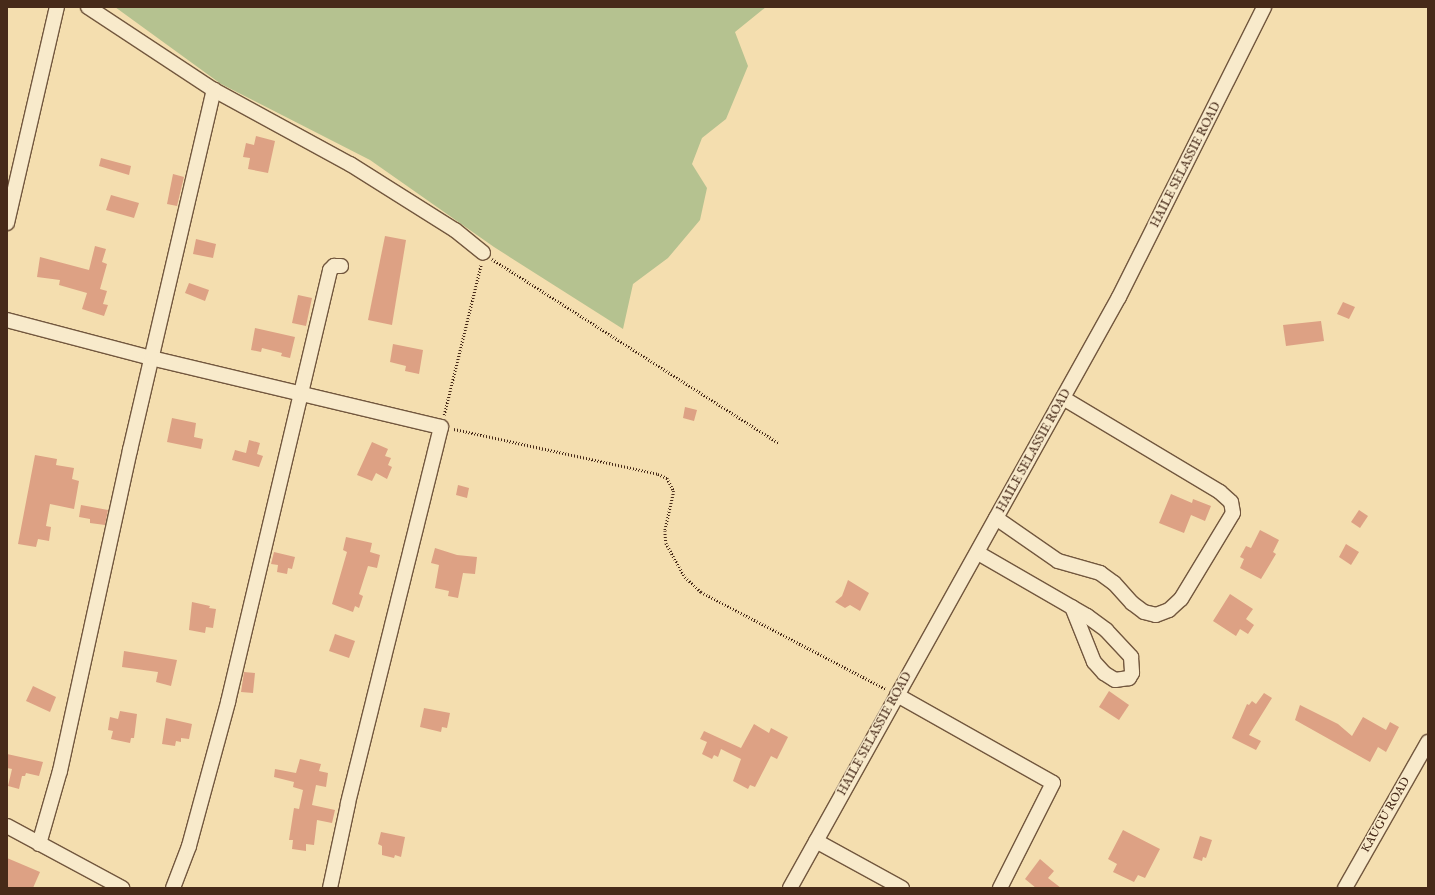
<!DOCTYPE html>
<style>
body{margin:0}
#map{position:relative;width:1435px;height:895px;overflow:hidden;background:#f4deaf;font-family:"IM FELL English",serif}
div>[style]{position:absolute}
.green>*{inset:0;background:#b5c290}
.building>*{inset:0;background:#dda184}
.path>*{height:2.5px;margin-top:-1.25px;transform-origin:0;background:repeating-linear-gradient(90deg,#472a19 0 1px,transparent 0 3px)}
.roads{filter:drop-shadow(1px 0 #72573e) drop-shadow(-1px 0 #72573e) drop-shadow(0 1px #72573e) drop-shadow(0 -1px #72573e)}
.minor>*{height:14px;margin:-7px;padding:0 7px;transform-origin:7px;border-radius:7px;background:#f8eacb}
span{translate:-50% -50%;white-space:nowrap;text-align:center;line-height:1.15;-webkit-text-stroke:3px #f8eacb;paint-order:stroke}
.street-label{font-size:12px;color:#472a19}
.frame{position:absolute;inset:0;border:8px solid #472a19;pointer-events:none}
</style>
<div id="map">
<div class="green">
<i style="clip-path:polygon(115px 7px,766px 7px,735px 32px,748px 66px,726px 119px,702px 138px,692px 164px,707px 188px,700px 220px,668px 258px,633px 284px,623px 329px,494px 247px,370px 160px,221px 84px)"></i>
</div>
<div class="building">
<i style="clip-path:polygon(256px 136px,275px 141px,268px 173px,248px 169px,250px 158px,243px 157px,246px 143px,254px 145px)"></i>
<i style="clip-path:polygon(101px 158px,131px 166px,129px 175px,99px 166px)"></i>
<i style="clip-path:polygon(173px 174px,184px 177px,177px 206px,167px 204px)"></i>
<i style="clip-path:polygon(111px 195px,139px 203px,134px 218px,106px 210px)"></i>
<i style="clip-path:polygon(385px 236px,406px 240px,392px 325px,368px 320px)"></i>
<i style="clip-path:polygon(196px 239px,216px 244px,213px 258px,193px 254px)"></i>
<i style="clip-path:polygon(95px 246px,106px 249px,102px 262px,107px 264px,100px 289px,107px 291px,103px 304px,108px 305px,104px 316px,82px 309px,87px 293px,59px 285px,60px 280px,37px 277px,40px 257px,89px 270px)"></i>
<i style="clip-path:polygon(189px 283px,209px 290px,205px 301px,185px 293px)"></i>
<i style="clip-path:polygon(298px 295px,312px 298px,306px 326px,292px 323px)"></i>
<i style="clip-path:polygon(1343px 302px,1355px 307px,1349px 319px,1337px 314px)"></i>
<i style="clip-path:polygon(1321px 321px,1324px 341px,1286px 346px,1283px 325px)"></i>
<i style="clip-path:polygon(255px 328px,295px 337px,290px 358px,281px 356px,282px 353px,262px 348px,261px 352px,251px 350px)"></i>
<i style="clip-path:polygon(393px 344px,423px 350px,419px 374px,405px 371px,406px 366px,390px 362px)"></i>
<i style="clip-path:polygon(685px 407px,697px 410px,694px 421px,683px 418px)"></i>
<i style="clip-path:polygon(172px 418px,196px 423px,194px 437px,203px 439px,201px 449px,167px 442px)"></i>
<i style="clip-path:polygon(249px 440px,260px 443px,257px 454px,263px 456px,259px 467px,232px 460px,235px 450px,246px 453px)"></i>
<i style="clip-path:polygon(372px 442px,388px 449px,385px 456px,391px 458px,388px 465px,392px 467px,387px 479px,376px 473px,372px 481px,357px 475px)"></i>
<i style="clip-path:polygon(35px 455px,57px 459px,56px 465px,74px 468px,72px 479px,79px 481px,74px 509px,50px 504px,46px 526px,51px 527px,49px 541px,38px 539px,36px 547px,18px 544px)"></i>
<i style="clip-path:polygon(458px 485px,469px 488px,467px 498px,456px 495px)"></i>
<i style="clip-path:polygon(1171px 494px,1192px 503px,1193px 499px,1211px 506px,1205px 521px,1191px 515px,1184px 533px,1159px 523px)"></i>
<i style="clip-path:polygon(81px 505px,108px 510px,105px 525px,90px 523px,90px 519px,79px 517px)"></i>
<i style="clip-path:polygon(1359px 510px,1368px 516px,1360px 528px,1351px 522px)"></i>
<i style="clip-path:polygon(1260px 530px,1279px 540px,1273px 552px,1276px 554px,1261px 579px,1240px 568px,1244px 559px,1240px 557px,1246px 546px,1251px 548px)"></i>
<i style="clip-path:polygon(346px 537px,372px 543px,370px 552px,380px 555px,377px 568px,368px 566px,359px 594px,363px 596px,359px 608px,355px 606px,353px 612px,332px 604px,347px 552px,343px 550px)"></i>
<i style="clip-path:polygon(1346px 544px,1359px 552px,1351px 565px,1339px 557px)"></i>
<i style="clip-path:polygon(435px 548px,457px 555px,477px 557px,475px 574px,463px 573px,458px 598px,448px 596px,449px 591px,435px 588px,439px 565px,431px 563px)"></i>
<i style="clip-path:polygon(274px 552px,295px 557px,292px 569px,288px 568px,287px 574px,277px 572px,278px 565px,271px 564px)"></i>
<i style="clip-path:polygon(848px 580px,869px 593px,860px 611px,850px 605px,845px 608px,835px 602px,842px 596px)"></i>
<i style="clip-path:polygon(1230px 594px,1253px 609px,1246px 619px,1254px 625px,1248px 634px,1240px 629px,1236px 636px,1213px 621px)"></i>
<i style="clip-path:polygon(192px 602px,210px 606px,209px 608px,216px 609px,213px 628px,206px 627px,205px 633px,189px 630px)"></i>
<i style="clip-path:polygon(335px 634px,355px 641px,349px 658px,329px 651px)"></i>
<i style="clip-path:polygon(124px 651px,177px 660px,171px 686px,156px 682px,158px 672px,122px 667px)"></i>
<i style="clip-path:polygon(244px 672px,255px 673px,253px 693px,241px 692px)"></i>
<i style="clip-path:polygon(33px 686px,56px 697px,50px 712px,26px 701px)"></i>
<i style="clip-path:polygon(1109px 691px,1129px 705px,1119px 720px,1099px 707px)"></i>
<i style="clip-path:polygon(1264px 693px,1272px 698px,1249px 735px,1261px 741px,1256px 750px,1232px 738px,1247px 704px,1249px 705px,1252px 701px,1256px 704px)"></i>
<i style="clip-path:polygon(1300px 705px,1338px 724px,1352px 736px,1363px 717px,1386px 730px,1390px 722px,1399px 727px,1386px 752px,1378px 747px,1370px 762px,1295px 720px)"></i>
<i style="clip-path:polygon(424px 708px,450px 713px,447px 728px,442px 727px,441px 732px,420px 727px)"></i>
<i style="clip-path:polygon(120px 711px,137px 714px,134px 738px,131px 738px,130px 743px,111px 739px,113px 731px,108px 730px,110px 717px,118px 719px)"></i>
<i style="clip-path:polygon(166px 718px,192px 724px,189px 739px,181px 738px,181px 742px,176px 741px,175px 746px,162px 744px)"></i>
<i style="clip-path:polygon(754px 724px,769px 733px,771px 728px,788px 737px,777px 759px,771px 756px,755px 787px,750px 785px,748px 789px,733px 781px,741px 759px,721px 749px,718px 757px,714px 755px,712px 759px,702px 754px,707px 742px,700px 739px,704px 731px,741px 748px)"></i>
<i style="clip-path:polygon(7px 754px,43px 762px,39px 776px,26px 773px,25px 776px,22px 776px,19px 789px,8px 786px,12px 769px,7px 768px)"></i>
<i style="clip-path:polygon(300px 759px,321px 764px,319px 771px,328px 773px,326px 787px,316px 785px,312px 805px,335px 810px,332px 823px,317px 820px,314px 845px,306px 844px,306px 851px,292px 849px,293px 840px,289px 840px,294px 808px,299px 809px,303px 790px,293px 787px,294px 782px,274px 777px,275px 769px,296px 773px)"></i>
<i style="clip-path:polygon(1123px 830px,1160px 849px,1145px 878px,1138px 875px,1134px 882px,1113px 872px,1117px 864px,1108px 859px)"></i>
<i style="clip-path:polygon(381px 832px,405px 837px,401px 857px,395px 855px,394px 858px,382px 855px,382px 846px,378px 844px)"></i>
<i style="clip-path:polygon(1200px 836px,1212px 840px,1206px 858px,1203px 857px,1202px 861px,1193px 858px)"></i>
<i style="clip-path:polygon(7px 858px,40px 872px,33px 888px,7px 888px)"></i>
<i style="clip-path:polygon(1040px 859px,1054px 871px,1048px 878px,1061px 888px,1036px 888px,1025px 879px)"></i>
</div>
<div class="path">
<i style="left:492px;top:259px;width:341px;rotate:32.7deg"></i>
<i style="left:444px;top:415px;width:155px;rotate:-76.2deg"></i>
<i style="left:454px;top:429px;width:209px;rotate:12.4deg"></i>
<i style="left:658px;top:474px;width:10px;rotate:24deg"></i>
<i style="left:667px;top:478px;width:15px;rotate:62deg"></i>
<i style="left:674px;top:491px;width:41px;rotate:102.7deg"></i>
<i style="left:665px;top:531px;width:12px;rotate:85deg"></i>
<i style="left:666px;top:543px;width:39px;rotate:61deg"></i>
<i style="left:685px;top:577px;width:22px;rotate:43deg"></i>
<i style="left:701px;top:592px;width:209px;rotate:27.7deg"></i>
</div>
<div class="roads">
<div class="minor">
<i style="left:88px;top:7px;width:151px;rotate:33.4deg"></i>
<i style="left:214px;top:90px;width:155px;rotate:28.6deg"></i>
<i style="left:350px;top:164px;width:124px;rotate:32.2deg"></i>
<i style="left:455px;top:230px;width:36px;rotate:39deg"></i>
<i style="left:7px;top:223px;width:222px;rotate:-77deg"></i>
<i style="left:7px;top:320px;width:149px;rotate:14.8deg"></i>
<i style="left:151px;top:358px;width:298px;rotate:13.4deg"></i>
<i style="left:441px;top:427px;width:388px;rotate:103.9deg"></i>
<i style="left:348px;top:804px;width:86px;rotate:102.1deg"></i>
<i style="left:996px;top:518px;width:75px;rotate:34.7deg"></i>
<i style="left:1058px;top:561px;width:44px;rotate:15.9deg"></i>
<i style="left:1100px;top:573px;width:17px;rotate:36deg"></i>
<i style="left:1114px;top:583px;width:27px;rotate:48deg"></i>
<i style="left:1132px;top:603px;width:15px;rotate:37deg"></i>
<i style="left:1144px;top:612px;width:12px;rotate:14deg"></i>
<i style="left:1156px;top:615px;width:14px;rotate:-21deg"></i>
<i style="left:1169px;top:610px;width:16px;rotate:-43deg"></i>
<i style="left:1181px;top:599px;width:100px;rotate:-58.8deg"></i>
<i style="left:1233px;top:513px;width:11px;rotate:-100deg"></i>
<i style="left:1231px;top:502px;width:15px;rotate:-138deg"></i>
<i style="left:1220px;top:492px;width:183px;rotate:-149.1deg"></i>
<i style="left:978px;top:553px;width:126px;rotate:30deg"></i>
<i style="left:1087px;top:616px;width:24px;rotate:36deg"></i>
<i style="left:1106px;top:630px;width:37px;rotate:47deg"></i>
<i style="left:1131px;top:657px;width:16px;rotate:86deg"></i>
<i style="left:1132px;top:673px;width:6px;rotate:121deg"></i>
<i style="left:1129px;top:678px;width:14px;rotate:172deg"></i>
<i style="left:1115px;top:680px;width:13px;rotate:-148deg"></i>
<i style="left:1104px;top:673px;width:15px;rotate:-132deg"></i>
<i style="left:1094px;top:662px;width:59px;rotate:-111.8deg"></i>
<i style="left:897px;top:695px;width:179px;rotate:29.4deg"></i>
<i style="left:1053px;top:783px;width:118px;rotate:116.8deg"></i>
<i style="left:7px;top:826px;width:131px;rotate:28.3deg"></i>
<i style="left:816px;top:841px;width:98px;rotate:28.7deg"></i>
<i style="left:39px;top:844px;width:76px;rotate:-74deg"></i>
<i style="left:60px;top:771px;width:329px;rotate:-77.7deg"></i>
<i style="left:130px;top:450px;width:370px;rotate:-76.9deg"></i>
<i style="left:173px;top:888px;width:45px;rotate:-69.1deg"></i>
<i style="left:189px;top:846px;width:149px;rotate:-74.8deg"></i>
<i style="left:228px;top:702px;width:444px;rotate:-76.7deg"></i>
<i style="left:330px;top:270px;width:6px;rotate:-45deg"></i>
<i style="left:334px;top:266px;width:7px"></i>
<i style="left:790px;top:888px;width:676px;rotate:-60.9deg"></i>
<i style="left:1119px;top:297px;width:324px;rotate:-63.4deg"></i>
<i style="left:1345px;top:888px;width:168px;rotate:-60.4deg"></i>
</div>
</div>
<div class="street-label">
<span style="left:1186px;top:165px;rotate:-63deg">HAILE SELASSIE ROAD</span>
<span style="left:1034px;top:451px;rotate:-61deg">HAILE SELASSIE ROAD</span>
<span style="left:875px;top:734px;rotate:-61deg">HAILE SELASSIE ROAD</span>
<span style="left:1386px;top:815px;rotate:-60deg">KAUGU ROAD</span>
</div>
<div class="frame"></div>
</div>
